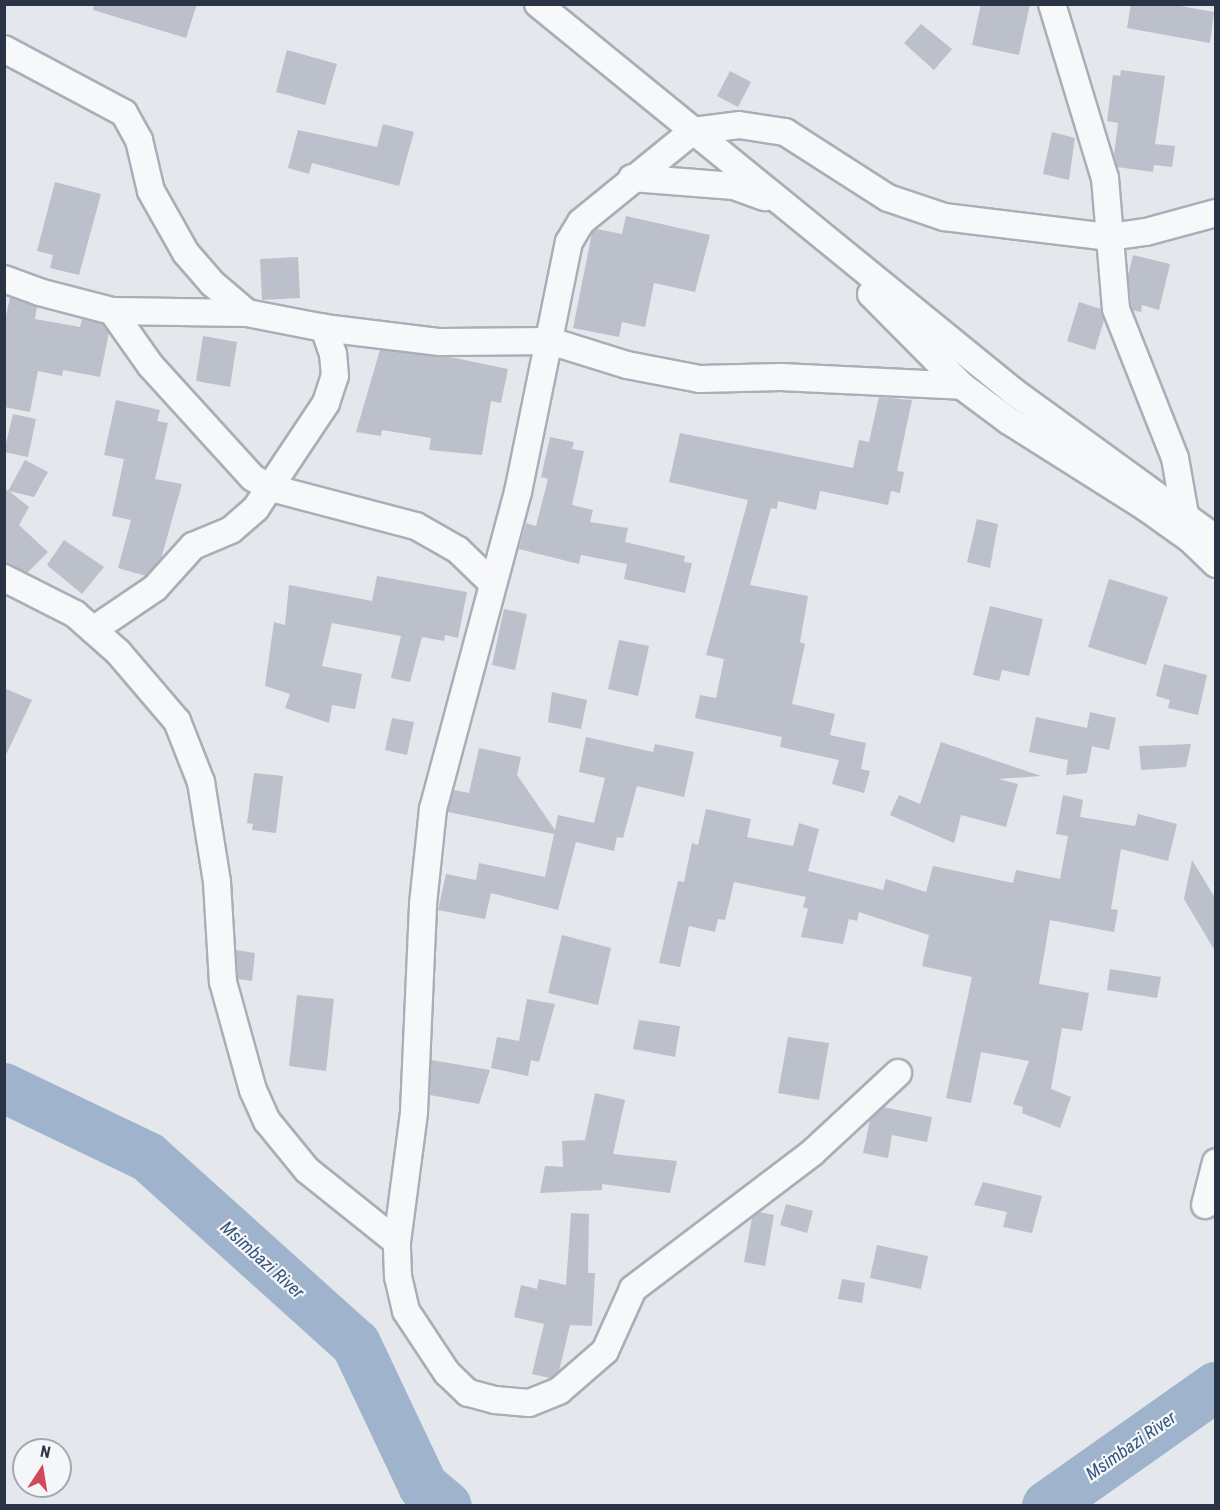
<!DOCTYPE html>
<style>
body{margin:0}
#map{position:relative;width:1220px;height:1510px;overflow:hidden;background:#e4e7ec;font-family:"Roboto Condensed",sans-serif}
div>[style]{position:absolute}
.river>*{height:50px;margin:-25px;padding:0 25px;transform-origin:25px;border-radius:25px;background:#9fb4cc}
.building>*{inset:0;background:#bbc0ca}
.roads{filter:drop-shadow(2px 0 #a9aeb7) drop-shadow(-2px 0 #a9aeb7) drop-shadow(0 2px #a9aeb7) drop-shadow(0 -2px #a9aeb7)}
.minor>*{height:26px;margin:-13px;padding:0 13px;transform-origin:13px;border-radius:13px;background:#f7f8fa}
span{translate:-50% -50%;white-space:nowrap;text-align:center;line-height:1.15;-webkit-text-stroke:4.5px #f4f6f9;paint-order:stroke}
.water-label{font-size:18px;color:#34527a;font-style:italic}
.frame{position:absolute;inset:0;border:6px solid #2b3445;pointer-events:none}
.north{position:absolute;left:12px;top:1438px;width:60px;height:60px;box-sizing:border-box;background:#f4f6f9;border:2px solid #a4a8b1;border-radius:50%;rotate:12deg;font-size:16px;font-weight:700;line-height:24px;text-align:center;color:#2b3445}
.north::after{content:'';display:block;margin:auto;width:21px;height:27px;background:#d1495b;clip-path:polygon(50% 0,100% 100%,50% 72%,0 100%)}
</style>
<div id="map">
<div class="river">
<i style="left:4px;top:1088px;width:160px;rotate:25.6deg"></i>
<i style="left:148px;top:1157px;width:280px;rotate:42deg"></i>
<i style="left:356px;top:1344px;width:157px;rotate:64.7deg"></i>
<i style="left:423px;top:1486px;width:31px;rotate:40deg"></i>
<i style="left:1047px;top:1506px;width:207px;rotate:-35.2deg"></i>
</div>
<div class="building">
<i style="clip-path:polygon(94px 4px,197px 4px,186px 38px,93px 10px)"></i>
<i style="clip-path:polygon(981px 4px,1030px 4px,1019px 55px,972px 45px)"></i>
<i style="clip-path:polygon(1131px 4px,1169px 4px,1214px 12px,1210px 43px,1127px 28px)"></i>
<i style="clip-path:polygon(921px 24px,952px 49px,934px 70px,904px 43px)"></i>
<i style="clip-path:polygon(287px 50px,337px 64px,325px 105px,276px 92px)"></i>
<i style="clip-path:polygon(1121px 70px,1165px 76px,1155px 144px,1175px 146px,1172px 167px,1154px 165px,1153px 172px,1117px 167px,1114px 155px,1118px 123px,1107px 121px,1113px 75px,1120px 76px)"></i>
<i style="clip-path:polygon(730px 71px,751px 82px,738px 107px,717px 96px)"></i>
<i style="clip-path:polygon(383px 124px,414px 132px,399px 186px,312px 163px,309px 174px,288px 168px,298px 130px,377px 147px)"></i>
<i style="clip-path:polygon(1052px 132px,1075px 138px,1069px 180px,1043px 174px)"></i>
<i style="clip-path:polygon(55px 182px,101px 194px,79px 275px,50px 268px,53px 255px,37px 251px)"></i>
<i style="clip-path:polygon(626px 216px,710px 235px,695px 292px,654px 283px,645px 327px,622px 322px,619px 337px,573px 328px,592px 233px,597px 229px,622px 234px)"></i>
<i style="clip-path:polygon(1133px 255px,1170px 264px,1159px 310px,1142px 305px,1141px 312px,1132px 310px,1128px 275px)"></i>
<i style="clip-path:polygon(298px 257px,300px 298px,262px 300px,260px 259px)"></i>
<i style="clip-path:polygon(10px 297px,37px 307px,35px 319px,80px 327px,82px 319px,103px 324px,109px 332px,100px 377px,63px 370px,62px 376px,38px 371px,30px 412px,4px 407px,4px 326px)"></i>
<i style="clip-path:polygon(1079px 302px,1101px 309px,1104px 320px,1095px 350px,1067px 341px)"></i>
<i style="clip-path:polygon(203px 336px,237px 342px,230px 387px,196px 381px)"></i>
<i style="clip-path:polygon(380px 350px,450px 357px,508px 369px,501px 403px,491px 401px,482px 455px,429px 450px,431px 438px,382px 430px,381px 436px,356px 432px)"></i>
<i style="clip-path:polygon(879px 397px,912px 400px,897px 471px,904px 472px,900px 493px,891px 491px,888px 505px,820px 491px,816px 510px,778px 501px,777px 509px,771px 508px,750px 585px,808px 596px,800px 642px,805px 644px,792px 704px,835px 714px,830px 735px,866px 743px,861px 769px,870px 771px,864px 793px,832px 784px,839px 760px,780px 747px,782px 737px,695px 718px,700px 695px,716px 698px,724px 659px,706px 655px,748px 500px,669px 482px,680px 433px,853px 468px,859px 440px,869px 442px)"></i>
<i style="clip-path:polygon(116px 400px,160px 410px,157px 421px,168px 423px,155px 479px,182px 484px,161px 559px,146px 576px,118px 568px,131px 520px,112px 516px,124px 459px,104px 455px)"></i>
<i style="clip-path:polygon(13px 414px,36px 419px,28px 457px,4px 452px)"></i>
<i style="clip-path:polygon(550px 437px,574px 442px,572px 449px,584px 451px,572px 505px,593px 510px,590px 522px,628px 528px,625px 542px,685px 556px,684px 562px,692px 563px,685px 593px,624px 579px,627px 564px,581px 555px,579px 564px,519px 549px,526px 523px,536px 526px,548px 479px,541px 477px)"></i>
<i style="clip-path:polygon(25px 460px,48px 472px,34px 497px,9px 491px,29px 507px,19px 525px,48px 552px,27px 573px,4px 563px,4px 488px,8px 491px)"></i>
<i style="clip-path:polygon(977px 519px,998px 524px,990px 568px,967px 562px)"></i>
<i style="clip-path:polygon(64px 540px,104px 567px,82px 594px,47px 565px)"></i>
<i style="clip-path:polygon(377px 576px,467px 592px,458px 638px,445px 635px,444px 641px,422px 637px,410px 682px,391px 678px,401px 636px,332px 623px,322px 666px,362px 674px,355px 709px,332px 705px,329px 723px,285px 708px,290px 694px,265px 686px,274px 622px,285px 625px,289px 585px,372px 601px)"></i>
<i style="clip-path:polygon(1109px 579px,1168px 597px,1146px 665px,1088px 647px)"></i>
<i style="clip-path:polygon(990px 606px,1043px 619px,1029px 676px,1002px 670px,999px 681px,973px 675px)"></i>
<i style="clip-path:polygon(504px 609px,527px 614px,515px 670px,492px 665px)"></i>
<i style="clip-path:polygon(619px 640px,649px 646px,638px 696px,608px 689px)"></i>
<i style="clip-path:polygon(1164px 664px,1207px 675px,1198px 715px,1168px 708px,1170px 700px,1156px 696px)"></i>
<i style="clip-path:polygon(4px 688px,32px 700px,4px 759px)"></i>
<i style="clip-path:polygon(552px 692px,587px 700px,581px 729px,548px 722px)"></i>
<i style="clip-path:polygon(1090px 712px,1116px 718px,1109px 750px,1092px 746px,1087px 773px,1066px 775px,1068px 760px,1029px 752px,1036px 717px,1087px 728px)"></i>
<i style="clip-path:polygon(392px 718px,414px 722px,407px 755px,385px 750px)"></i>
<i style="clip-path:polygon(586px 737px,653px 752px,655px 744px,694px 752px,684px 797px,637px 786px,623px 838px,617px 837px,614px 851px,576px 842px,558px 910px,491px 893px,485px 919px,438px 910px,446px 874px,476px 880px,479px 863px,545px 877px,554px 834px,448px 812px,454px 790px,469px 793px,479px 748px,521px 757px,517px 775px,555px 830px,558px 815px,594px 823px,605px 778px,579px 772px)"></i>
<i style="clip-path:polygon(941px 742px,1041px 776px,998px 779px,1018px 784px,1006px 827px,961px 815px,954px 843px,890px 815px,899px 795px,920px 804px)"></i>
<i style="clip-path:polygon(1191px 744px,1186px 767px,1141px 770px,1139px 746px)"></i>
<i style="clip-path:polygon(254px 773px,283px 776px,276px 833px,252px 830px,253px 824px,247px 823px)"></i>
<i style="clip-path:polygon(1063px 795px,1083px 800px,1080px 817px,1135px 826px,1138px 814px,1177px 824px,1168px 861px,1121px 849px,1111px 909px,1118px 910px,1114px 932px,1050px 920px,1039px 984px,1089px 993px,1082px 1031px,1062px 1028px,1051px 1089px,1071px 1097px,1060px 1128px,1022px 1113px,1023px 1107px,1013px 1104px,1029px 1061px,981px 1052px,971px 1103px,946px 1098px,972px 977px,922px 966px,929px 935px,859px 912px,857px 921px,849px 919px,843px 944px,801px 937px,808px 909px,803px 907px,806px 897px,734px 882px,725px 920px,718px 919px,715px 932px,689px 926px,680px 967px,659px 963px,678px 881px,684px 882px,692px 843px,698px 845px,706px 809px,751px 819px,747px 837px,793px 846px,799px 823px,819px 829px,808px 871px,883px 890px,886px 879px,926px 892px,933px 866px,1013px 883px,1016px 870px,1060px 879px,1068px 836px,1056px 834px)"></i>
<i style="clip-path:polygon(1192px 860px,1215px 898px,1215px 951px,1184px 899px)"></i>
<i style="clip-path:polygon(562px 935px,611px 948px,598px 1005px,548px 993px)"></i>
<i style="clip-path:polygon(236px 950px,255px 953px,252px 981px,238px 979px)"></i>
<i style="clip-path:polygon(1110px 969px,1161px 977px,1157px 998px,1107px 990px)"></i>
<i style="clip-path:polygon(297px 995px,334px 999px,326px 1071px,289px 1066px)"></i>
<i style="clip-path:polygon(527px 999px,555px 1004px,539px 1062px,531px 1060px,528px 1076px,491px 1068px,497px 1037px,519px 1041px)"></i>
<i style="clip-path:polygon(639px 1020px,680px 1026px,675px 1057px,633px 1049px)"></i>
<i style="clip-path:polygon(788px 1037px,829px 1043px,819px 1100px,778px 1093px)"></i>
<i style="clip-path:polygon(431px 1060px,490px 1070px,479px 1104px,430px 1095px)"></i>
<i style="clip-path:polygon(595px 1093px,625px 1100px,613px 1154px,677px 1161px,670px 1193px,602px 1184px,602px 1190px,540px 1193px,545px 1166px,563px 1167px,562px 1141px,585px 1140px)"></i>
<i style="clip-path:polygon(883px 1107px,932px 1117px,927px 1142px,892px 1135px,888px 1158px,863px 1153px,870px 1120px)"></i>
<i style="clip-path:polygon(983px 1182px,1042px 1196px,1032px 1233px,1003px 1227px,1007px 1212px,974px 1205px)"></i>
<i style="clip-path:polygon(786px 1204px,813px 1211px,807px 1233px,780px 1225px)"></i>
<i style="clip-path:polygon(759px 1212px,774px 1215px,765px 1266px,744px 1262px,752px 1218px)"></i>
<i style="clip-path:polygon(571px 1213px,589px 1214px,588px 1273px,595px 1273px,592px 1326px,570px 1325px,559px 1371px,550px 1378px,532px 1374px,544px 1324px,514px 1317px,521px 1285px,537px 1289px,539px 1279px,566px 1285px)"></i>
<i style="clip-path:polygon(877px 1245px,928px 1256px,921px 1289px,870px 1278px)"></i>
<i style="clip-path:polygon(842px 1279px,865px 1283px,862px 1303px,838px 1299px)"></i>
</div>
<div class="roads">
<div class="minor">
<i style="left:538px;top:4px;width:614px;rotate:39.18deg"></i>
<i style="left:1014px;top:392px;width:250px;rotate:36deg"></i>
<i style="left:1052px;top:4px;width:182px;rotate:73.1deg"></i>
<i style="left:1105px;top:178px;width:131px;rotate:85.2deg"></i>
<i style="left:1116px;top:309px;width:160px;rotate:68.4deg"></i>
<i style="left:1175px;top:458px;width:58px;rotate:80deg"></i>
<i style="left:4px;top:49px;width:136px;rotate:28.1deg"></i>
<i style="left:124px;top:113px;width:31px;rotate:61deg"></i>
<i style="left:139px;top:140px;width:52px;rotate:76.8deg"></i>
<i style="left:151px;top:191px;width:71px;rotate:60.6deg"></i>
<i style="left:186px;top:253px;width:40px;rotate:49deg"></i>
<i style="left:212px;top:283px;width:46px;rotate:40.6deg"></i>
<i style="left:632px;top:178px;width:102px;rotate:4.5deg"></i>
<i style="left:734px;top:186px;width:33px;rotate:20deg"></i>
<i style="left:4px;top:279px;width:37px;rotate:20deg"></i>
<i style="left:39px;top:292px;width:75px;rotate:14.6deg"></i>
<i style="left:112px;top:311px;width:135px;rotate:0.8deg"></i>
<i style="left:247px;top:313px;width:78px;rotate:11deg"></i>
<i style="left:324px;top:328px;width:117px;rotate:6.9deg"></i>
<i style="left:440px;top:342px;width:110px;rotate:-0.5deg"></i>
<i style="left:550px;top:341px;width:81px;rotate:17.3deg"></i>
<i style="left:627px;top:365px;width:74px;rotate:10.9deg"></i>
<i style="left:700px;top:379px;width:81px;rotate:-1.4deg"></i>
<i style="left:781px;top:377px;width:181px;rotate:2.8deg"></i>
<i style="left:871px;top:294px;width:129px;rotate:45.3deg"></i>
<i style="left:962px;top:386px;width:59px;rotate:36.7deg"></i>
<i style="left:1009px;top:421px;width:161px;rotate:32.3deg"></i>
<i style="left:1145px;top:507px;width:55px;rotate:35.4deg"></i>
<i style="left:1190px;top:539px;width:36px;rotate:44deg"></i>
<i style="left:112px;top:311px;width:67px;rotate:54.7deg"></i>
<i style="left:151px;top:366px;width:151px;rotate:47.7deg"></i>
<i style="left:253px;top:478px;width:21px;rotate:29deg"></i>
<i style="left:271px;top:488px;width:150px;rotate:14.7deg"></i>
<i style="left:416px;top:526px;width:48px;rotate:29.7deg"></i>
<i style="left:458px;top:550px;width:47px;rotate:44.1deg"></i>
<i style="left:4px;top:578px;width:80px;rotate:26.9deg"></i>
<i style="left:75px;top:614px;width:57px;rotate:41.5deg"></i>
<i style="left:118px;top:652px;width:91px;rotate:49.5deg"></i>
<i style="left:177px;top:721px;width:66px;rotate:68.5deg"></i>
<i style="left:201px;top:782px;width:101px;rotate:80.9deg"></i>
<i style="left:217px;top:882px;width:100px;rotate:86.6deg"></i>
<i style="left:223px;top:982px;width:112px;rotate:74.5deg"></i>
<i style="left:253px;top:1090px;width:34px;rotate:66deg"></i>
<i style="left:267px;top:1121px;width:63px;rotate:50.8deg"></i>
<i style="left:307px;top:1170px;width:115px;rotate:38.7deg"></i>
<i style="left:93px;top:630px;width:75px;rotate:-34.1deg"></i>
<i style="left:155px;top:588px;width:57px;rotate:-47.9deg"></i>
<i style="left:193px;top:546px;width:41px;rotate:-22.8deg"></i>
<i style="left:231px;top:530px;width:33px;rotate:-41deg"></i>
<i style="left:256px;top:508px;width:126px;rotate:-56.3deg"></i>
<i style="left:326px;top:403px;width:28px;rotate:-72deg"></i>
<i style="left:335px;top:376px;width:22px;rotate:-95deg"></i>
<i style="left:333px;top:354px;width:28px;rotate:-109deg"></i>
<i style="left:898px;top:1073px;width:117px;rotate:137.1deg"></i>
<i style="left:812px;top:1153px;width:225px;rotate:142.8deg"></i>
<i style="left:633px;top:1289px;width:68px;rotate:114.3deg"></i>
<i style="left:605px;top:1351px;width:61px;rotate:139deg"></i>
<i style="left:559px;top:1391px;width:32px;rotate:158deg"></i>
<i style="left:529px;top:1403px;width:34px;rotate:-175deg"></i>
<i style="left:495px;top:1400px;width:28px;rotate:-165deg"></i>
<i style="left:468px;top:1393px;width:29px;rotate:-136deg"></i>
<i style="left:447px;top:1373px;width:74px;rotate:-123.5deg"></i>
<i style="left:406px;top:1311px;width:35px;rotate:-103deg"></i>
<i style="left:398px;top:1277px;width:35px;rotate:-92deg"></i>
<i style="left:397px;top:1242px;width:131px;rotate:-82.5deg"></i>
<i style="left:414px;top:1112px;width:208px;rotate:-87.5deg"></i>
<i style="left:423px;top:904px;width:96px;rotate:-84deg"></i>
<i style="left:433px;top:809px;width:328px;rotate:-75deg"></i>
<i style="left:518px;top:492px;width:255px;rotate:-78.5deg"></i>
<i style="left:569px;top:242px;width:23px;rotate:-59deg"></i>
<i style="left:581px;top:222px;width:144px;rotate:-39.1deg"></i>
<i style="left:693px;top:131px;width:46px;rotate:-7.4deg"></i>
<i style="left:739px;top:125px;width:47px;rotate:8.7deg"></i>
<i style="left:785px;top:132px;width:122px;rotate:32.7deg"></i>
<i style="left:888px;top:198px;width:59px;rotate:18.7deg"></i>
<i style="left:944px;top:217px;width:167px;rotate:6.9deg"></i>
<i style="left:1110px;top:237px;width:36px;rotate:-8deg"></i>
<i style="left:1146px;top:232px;width:73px;rotate:-15.2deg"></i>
<i style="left:1205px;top:1205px;width:44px;rotate:-75.7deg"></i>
</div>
</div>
<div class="water-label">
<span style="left:262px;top:1260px;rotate:42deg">Msimbazi River</span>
<span style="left:1131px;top:1446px;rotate:-35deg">Msimbazi River</span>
</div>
<div class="frame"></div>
<div class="north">N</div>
</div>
